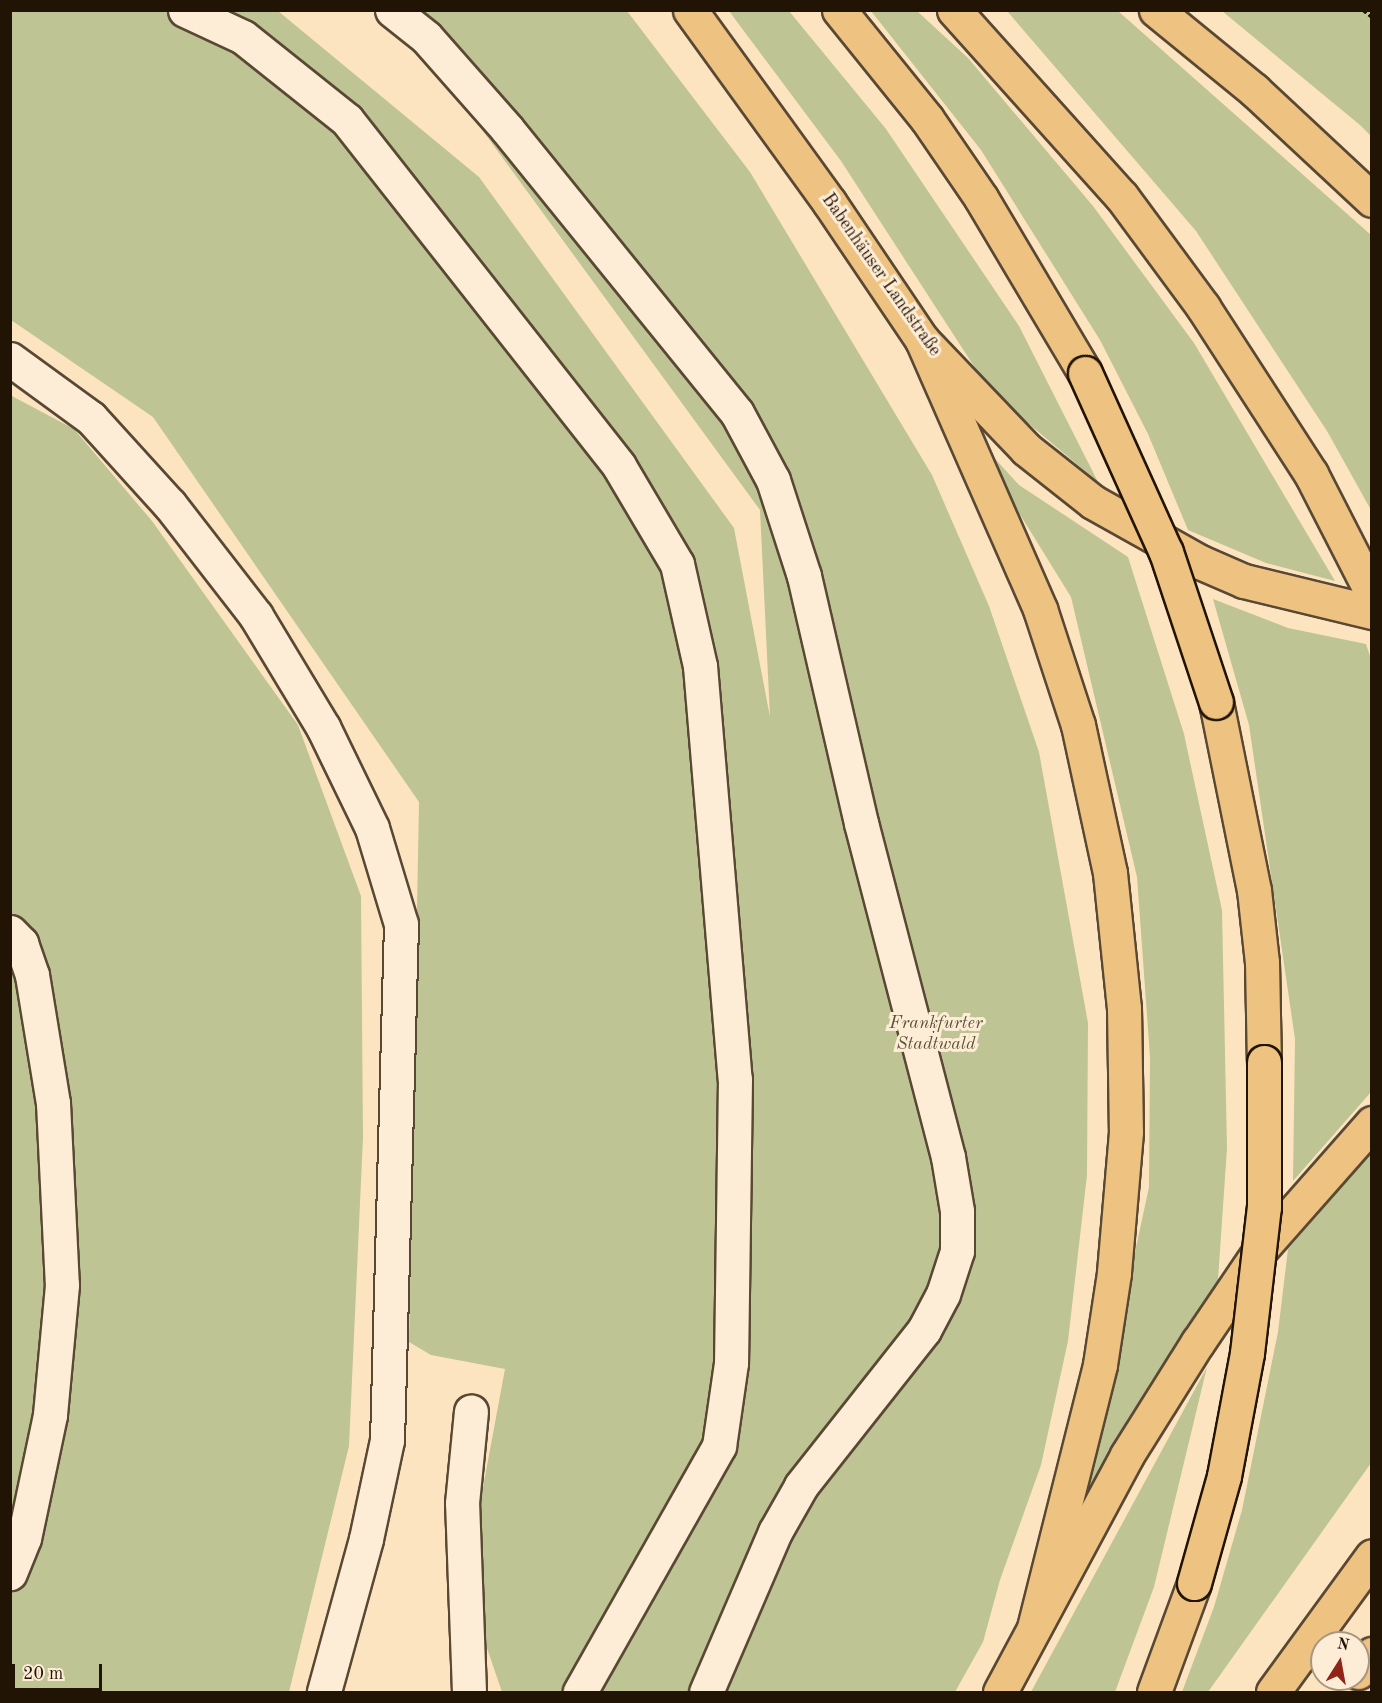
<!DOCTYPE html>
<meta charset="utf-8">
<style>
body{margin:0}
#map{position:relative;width:1382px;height:1703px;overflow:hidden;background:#fde4c0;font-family:"Old Standard TT",serif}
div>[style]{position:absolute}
.green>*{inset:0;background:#bec493}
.path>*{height:4px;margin-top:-2px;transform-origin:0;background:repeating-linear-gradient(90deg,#221405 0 4.5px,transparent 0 7.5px)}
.roads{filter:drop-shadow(2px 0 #594834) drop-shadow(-2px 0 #594834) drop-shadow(0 2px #594834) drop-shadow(0 -2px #594834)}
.minor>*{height:33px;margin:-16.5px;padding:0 16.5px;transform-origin:16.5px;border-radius:16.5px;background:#feedd6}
.highway>*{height:33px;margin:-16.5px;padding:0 16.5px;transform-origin:16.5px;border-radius:16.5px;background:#eec280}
.bridges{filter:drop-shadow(2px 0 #221405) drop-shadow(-2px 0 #221405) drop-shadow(0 2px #221405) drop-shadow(0 -2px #221405)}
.highway-bridge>*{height:33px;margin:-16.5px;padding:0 16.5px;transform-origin:16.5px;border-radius:16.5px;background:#eec280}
span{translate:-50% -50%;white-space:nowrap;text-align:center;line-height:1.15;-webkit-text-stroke:6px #feedd6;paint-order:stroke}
.street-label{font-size:18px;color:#221405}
.park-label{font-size:18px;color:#595237;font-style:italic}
.frame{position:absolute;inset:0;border:12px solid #221405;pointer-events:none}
.north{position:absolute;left:1310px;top:1631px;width:60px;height:60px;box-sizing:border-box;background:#feedd6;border:2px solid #a69682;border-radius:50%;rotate:11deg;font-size:16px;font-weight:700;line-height:24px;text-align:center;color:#221405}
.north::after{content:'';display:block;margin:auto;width:21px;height:27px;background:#8f2418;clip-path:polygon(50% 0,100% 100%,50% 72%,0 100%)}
.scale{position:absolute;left:12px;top:1664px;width:90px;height:27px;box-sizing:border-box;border:3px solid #221405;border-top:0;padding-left:8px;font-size:18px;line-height:21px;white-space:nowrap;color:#221405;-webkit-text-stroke:4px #feedd6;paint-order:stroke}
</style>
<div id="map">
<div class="green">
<i style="clip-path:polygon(10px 11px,278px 11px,479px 177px,734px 528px,770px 717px,760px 510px,407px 27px,386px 11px,627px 11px,750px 172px,932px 475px,989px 606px,1039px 752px,1088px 1023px,1087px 1175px,1068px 1341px,1041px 1465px,1000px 1580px,983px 1642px,955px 1692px,502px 1692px,465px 1584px,505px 1369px,431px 1355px,409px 1342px,419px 802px,153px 417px,11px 320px)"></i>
<i style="clip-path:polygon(729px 11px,789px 11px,886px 129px,1019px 326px,1098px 482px,990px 391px,841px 161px)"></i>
<i style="clip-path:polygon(871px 11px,917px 11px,968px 58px,1093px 206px,1194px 343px,1335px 581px,1266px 563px,1188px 530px,1148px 434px,1100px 340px,981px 150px)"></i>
<i style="clip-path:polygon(1007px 11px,1118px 11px,1371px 235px,1371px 510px,1327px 431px,1196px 231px)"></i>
<i style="clip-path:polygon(1222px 11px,1371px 11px,1371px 136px,1360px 125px)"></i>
<i style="clip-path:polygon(10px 395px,74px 429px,152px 521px,298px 725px,361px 896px,363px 1137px,349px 1446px,289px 1692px,11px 1692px)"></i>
<i style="clip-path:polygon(987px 450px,1019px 485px,1128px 557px,1184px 734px,1222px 910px,1227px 1148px,1218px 1280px,1145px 1392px,1079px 1513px,1149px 1187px,1150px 1057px,1137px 877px,1071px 597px,982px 453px)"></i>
<i style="clip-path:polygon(1213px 599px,1288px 628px,1366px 644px,1371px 659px,1371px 1092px,1293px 1181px,1295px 1039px,1249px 725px)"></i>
<i style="clip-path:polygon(1371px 1153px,1371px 1463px,1208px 1692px,1182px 1692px,1214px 1607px,1242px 1510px,1278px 1332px,1288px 1249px)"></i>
<i style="clip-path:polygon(1207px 1367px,1154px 1587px,1115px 1692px,1031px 1692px)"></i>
</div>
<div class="path">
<i style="left:1363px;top:10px;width:11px;rotate:38deg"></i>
</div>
<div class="roads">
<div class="minor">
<i style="left:185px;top:10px;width:64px;rotate:25deg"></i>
<i style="left:243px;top:37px;width:133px;rotate:38.6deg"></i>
<i style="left:347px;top:120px;width:440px;rotate:51.8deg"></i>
<i style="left:619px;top:466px;width:114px;rotate:59.4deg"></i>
<i style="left:677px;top:564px;width:105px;rotate:77.3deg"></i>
<i style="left:700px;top:666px;width:414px;rotate:85.2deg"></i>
<i style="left:735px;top:1079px;width:284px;rotate:90.8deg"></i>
<i style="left:731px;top:1363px;width:84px;rotate:98.2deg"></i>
<i style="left:719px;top:1446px;width:283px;rotate:119.5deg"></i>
<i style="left:392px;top:10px;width:43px;rotate:38.5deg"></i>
<i style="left:426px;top:37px;width:123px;rotate:48.6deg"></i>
<i style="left:507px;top:129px;width:365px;rotate:51deg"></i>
<i style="left:737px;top:413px;width:76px;rotate:61.8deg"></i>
<i style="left:773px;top:480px;width:101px;rotate:72.1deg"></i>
<i style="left:804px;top:576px;width:253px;rotate:77deg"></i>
<i style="left:861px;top:823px;width:345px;rotate:75.4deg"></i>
<i style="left:948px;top:1157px;width:55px;rotate:80.5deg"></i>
<i style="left:957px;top:1211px;width:40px;rotate:90deg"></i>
<i style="left:957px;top:1251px;width:45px;rotate:108deg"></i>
<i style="left:943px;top:1294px;width:41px;rotate:117.8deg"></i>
<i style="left:924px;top:1330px;width:199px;rotate:128.3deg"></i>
<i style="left:801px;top:1486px;width:53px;rotate:119.5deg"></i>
<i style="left:775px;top:1532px;width:174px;rotate:113.3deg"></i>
<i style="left:10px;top:359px;width:100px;rotate:36.1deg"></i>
<i style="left:91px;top:418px;width:118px;rotate:47.8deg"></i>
<i style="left:170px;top:505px;width:140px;rotate:52.2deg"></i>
<i style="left:256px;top:616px;width:130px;rotate:58.9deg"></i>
<i style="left:323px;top:727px;width:112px;rotate:64.1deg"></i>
<i style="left:372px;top:828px;width:100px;rotate:73.2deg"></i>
<i style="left:401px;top:924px;width:516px;rotate:91.55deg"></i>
<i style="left:387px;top:1440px;width:101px;rotate:102deg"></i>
<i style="left:366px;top:1539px;width:159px;rotate:105.4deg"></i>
<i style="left:10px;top:932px;width:16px;rotate:45deg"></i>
<i style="left:21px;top:943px;width:34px;rotate:71deg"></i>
<i style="left:32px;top:975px;width:130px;rotate:80.7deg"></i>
<i style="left:53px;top:1103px;width:182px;rotate:87.2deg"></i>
<i style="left:62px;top:1285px;width:131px;rotate:95.3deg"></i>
<i style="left:50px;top:1415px;width:126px;rotate:101.9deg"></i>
<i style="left:24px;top:1538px;width:38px;rotate:112deg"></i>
<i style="left:469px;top:1692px;width:189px;rotate:-92.1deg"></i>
<i style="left:462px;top:1503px;width:92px;rotate:-84.4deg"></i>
</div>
<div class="highway">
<i style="left:690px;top:10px;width:237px;rotate:54.1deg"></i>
<i style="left:829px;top:202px;width:166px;rotate:56deg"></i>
<i style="left:922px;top:340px;width:151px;rotate:46.3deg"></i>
<i style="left:1026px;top:449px;width:85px;rotate:38.3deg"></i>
<i style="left:1093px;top:502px;width:123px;rotate:29.3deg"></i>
<i style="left:1200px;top:562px;width:48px;rotate:23.4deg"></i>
<i style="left:1244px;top:581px;width:132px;rotate:13.6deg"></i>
<i style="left:839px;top:10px;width:140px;rotate:51.1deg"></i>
<i style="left:927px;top:119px;width:96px;rotate:55.6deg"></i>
<i style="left:981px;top:198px;width:204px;rotate:59.3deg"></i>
<i style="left:954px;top:10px;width:251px;rotate:48.1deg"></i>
<i style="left:1122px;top:197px;width:137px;rotate:53.6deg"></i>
<i style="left:1203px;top:307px;width:199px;rotate:57.1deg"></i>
<i style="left:1311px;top:474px;width:134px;rotate:62.9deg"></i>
<i style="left:1156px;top:10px;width:127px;rotate:39.2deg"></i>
<i style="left:1254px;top:90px;width:161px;rotate:43deg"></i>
<i style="left:922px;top:340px;width:294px;rotate:66.3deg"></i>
<i style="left:1040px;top:609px;width:122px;rotate:71.9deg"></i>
<i style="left:1078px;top:725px;width:151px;rotate:77.8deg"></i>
<i style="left:1110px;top:873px;width:136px;rotate:84.1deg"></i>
<i style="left:1124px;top:1008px;width:124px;rotate:89.1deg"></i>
<i style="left:1126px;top:1132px;width:142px;rotate:94.9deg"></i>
<i style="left:1114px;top:1273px;width:93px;rotate:98.7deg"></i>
<i style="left:1100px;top:1365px;width:270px;rotate:104.1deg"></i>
<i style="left:1216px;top:702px;width:192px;rotate:78.6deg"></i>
<i style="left:1254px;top:890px;width:72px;rotate:83.7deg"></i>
<i style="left:1262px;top:962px;width:100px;rotate:88.9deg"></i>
<i style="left:1358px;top:1672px;width:23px;rotate:-52deg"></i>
<i style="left:1000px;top:1692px;width:269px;rotate:-61.8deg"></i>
<i style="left:1127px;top:1455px;width:133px;rotate:-57.9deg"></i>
<i style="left:1198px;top:1342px;width:112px;rotate:-55.9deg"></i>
<i style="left:1261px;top:1249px;width:168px;rotate:-48.6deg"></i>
<i style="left:1154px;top:1692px;width:116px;rotate:-69.8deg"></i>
<i style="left:1273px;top:1692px;width:168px;rotate:-53.9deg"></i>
</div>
</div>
<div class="bridges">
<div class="highway-bridge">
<i style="left:1085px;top:373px;width:196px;rotate:65.7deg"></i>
<i style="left:1166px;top:552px;width:158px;rotate:71.6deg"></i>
<i style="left:1194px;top:1583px;width:111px;rotate:-74.3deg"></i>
<i style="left:1224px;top:1476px;width:125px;rotate:-79.4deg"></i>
<i style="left:1247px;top:1353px;width:147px;rotate:-83.4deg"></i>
<i style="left:1264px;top:1207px;width:145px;rotate:-90deg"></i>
</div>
</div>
<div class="street-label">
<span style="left:881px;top:275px;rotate:55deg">Babenhäuser Landstraße</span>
</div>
<div class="park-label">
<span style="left:936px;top:1034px">Frankfurter<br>Stadtwald</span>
</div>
<div class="frame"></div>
<div class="north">N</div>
<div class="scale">20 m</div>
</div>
